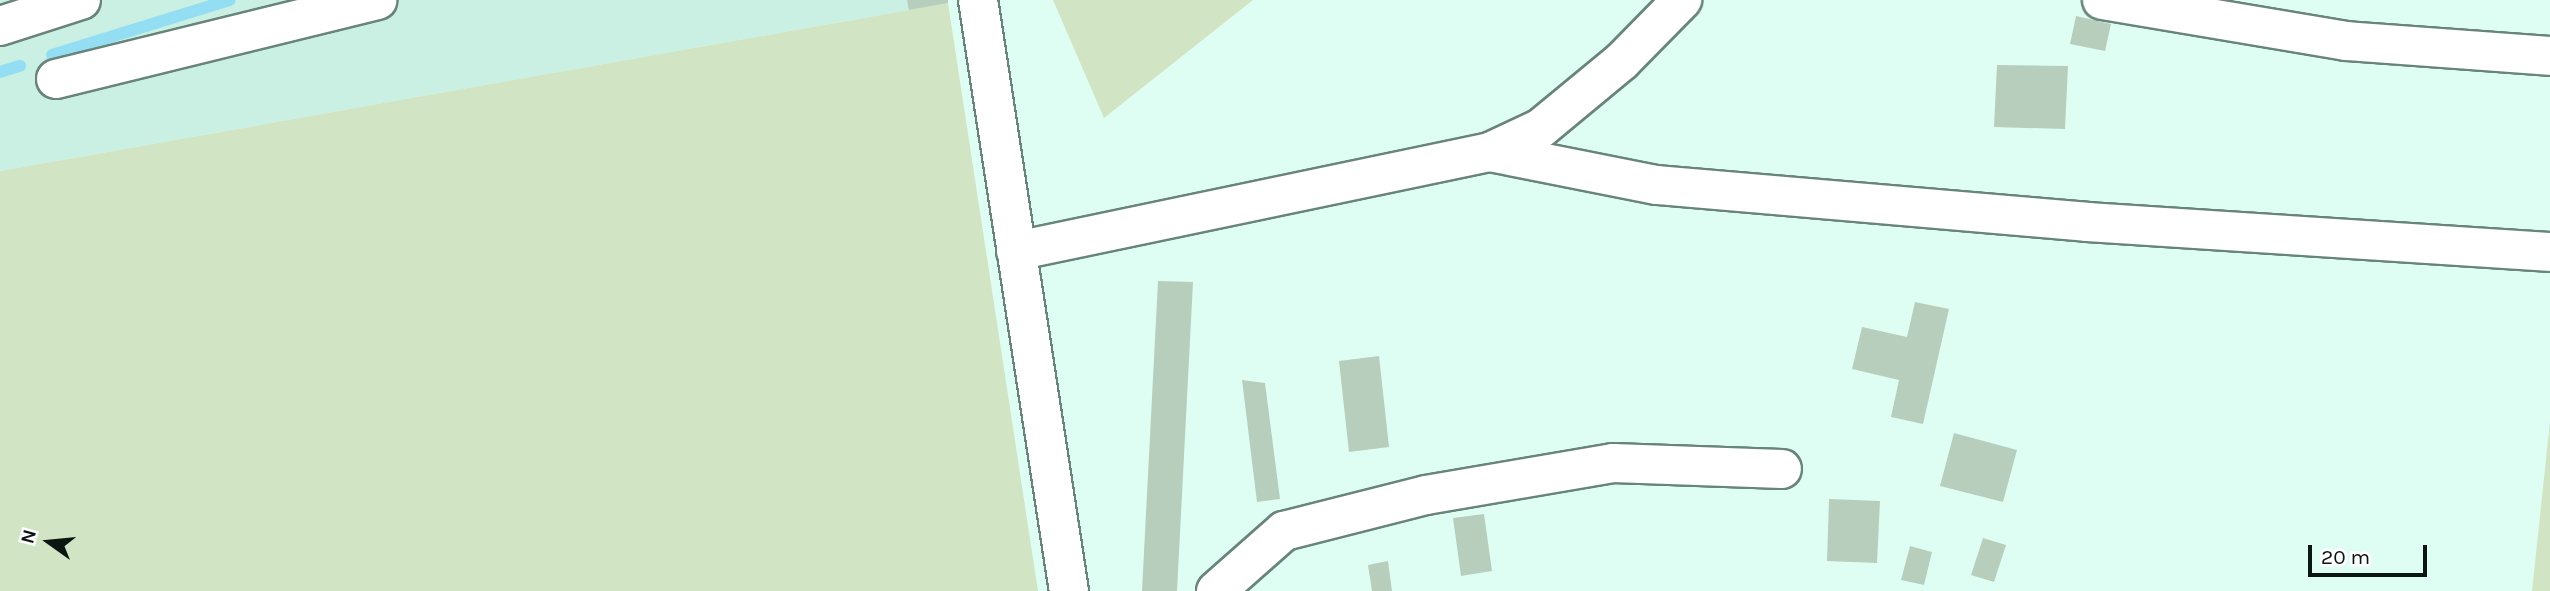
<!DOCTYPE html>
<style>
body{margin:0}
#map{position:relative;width:2550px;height:591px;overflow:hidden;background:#dffef3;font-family:Karla,sans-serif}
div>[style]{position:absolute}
.built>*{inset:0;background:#c9f0e3}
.green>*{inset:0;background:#d1e4c4}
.stream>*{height:12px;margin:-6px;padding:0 6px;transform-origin:6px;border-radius:6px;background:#93def2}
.building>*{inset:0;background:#b7cebd}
.roads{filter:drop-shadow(2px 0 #68847b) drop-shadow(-2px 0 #68847b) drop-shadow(0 2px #68847b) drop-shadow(0 -2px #68847b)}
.minor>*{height:38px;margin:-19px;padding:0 19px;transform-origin:19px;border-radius:19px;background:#fff}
span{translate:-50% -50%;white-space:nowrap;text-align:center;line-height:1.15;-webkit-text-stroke:5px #fff;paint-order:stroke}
.north{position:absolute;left:14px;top:507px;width:70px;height:70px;-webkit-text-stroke:5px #fff;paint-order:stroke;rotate:285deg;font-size:19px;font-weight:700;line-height:28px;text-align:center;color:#0b1613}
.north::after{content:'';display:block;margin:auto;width:24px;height:32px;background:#0b1613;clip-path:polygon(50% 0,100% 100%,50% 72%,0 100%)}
.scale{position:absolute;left:2308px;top:545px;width:119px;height:32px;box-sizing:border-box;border:4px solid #0b1613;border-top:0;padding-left:9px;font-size:21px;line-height:24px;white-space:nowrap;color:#0b1613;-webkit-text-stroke:5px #fff;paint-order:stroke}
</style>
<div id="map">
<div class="built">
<i style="clip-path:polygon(0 0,948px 0,948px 3px,0 171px)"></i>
</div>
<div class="green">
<i style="clip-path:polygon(1053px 0,1253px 0,1104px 118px)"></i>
<i style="clip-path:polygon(948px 3px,1038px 591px,0 591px,0 171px)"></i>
<i style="clip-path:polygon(2550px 422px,2550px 591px,2532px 591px)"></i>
</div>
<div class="stream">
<i style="left:52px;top:55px;width:186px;rotate:-17.2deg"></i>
<i style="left:0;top:72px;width:21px;rotate:-17deg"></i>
</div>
<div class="building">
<i style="clip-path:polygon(907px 0,948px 0,948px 3px,909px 10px)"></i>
<i style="clip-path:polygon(2076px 16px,2111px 24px,2105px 51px,2070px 44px)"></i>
<i style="clip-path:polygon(1997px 65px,2068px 66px,2065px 129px,1994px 127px)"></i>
<i style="clip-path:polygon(1158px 281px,1193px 282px,1177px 591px,1142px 591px)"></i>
<i style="clip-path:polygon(1915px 302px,1949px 309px,1923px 424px,1891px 417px,1899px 380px,1852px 369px,1862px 327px,1907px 337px)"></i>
<i style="clip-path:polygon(1379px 356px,1389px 447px,1349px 452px,1339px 361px)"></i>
<i style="clip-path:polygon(1242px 380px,1265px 383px,1280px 499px,1257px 502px)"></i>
<i style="clip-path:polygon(1954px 433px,2017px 450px,2003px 502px,1940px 486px)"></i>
<i style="clip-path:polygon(1829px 499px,1880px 501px,1877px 563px,1827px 561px)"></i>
<i style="clip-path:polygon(1484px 514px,1492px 571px,1461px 576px,1453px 518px)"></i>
<i style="clip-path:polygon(1983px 538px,2006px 545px,1994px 582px,1971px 575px)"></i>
<i style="clip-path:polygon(1910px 546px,1932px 552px,1924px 585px,1901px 580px)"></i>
<i style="clip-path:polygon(1388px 561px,1392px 591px,1372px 591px,1368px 565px)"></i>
</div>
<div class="roads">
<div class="minor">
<i style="left:978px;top:0;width:598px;rotate:81.25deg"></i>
<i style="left:2102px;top:0;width:247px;rotate:9.5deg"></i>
<i style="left:2346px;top:41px;width:205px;rotate:4.2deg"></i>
<i style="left:0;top:26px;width:85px;rotate:-17.8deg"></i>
<i style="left:56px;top:79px;width:331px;rotate:-13.8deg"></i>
<i style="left:1490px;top:152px;width:170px;rotate:11.2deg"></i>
<i style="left:1657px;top:185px;width:432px;rotate:4.9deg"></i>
<i style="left:2087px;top:222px;width:464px;rotate:3.7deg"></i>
<i style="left:1016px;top:251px;width:484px;rotate:-11.8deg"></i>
<i style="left:1490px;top:152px;width:56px;rotate:-25.2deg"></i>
<i style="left:1541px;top:128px;width:105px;rotate:-39.6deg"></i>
<i style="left:1622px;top:61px;width:86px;rotate:-45.5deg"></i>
<i style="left:1216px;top:591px;width:91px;rotate:-41.4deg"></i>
<i style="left:1284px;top:531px;width:146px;rotate:-14.2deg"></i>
<i style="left:1426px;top:495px;width:190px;rotate:-9.7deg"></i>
<i style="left:1613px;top:463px;width:169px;rotate:2deg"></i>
</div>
</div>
<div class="north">N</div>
<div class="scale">20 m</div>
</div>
